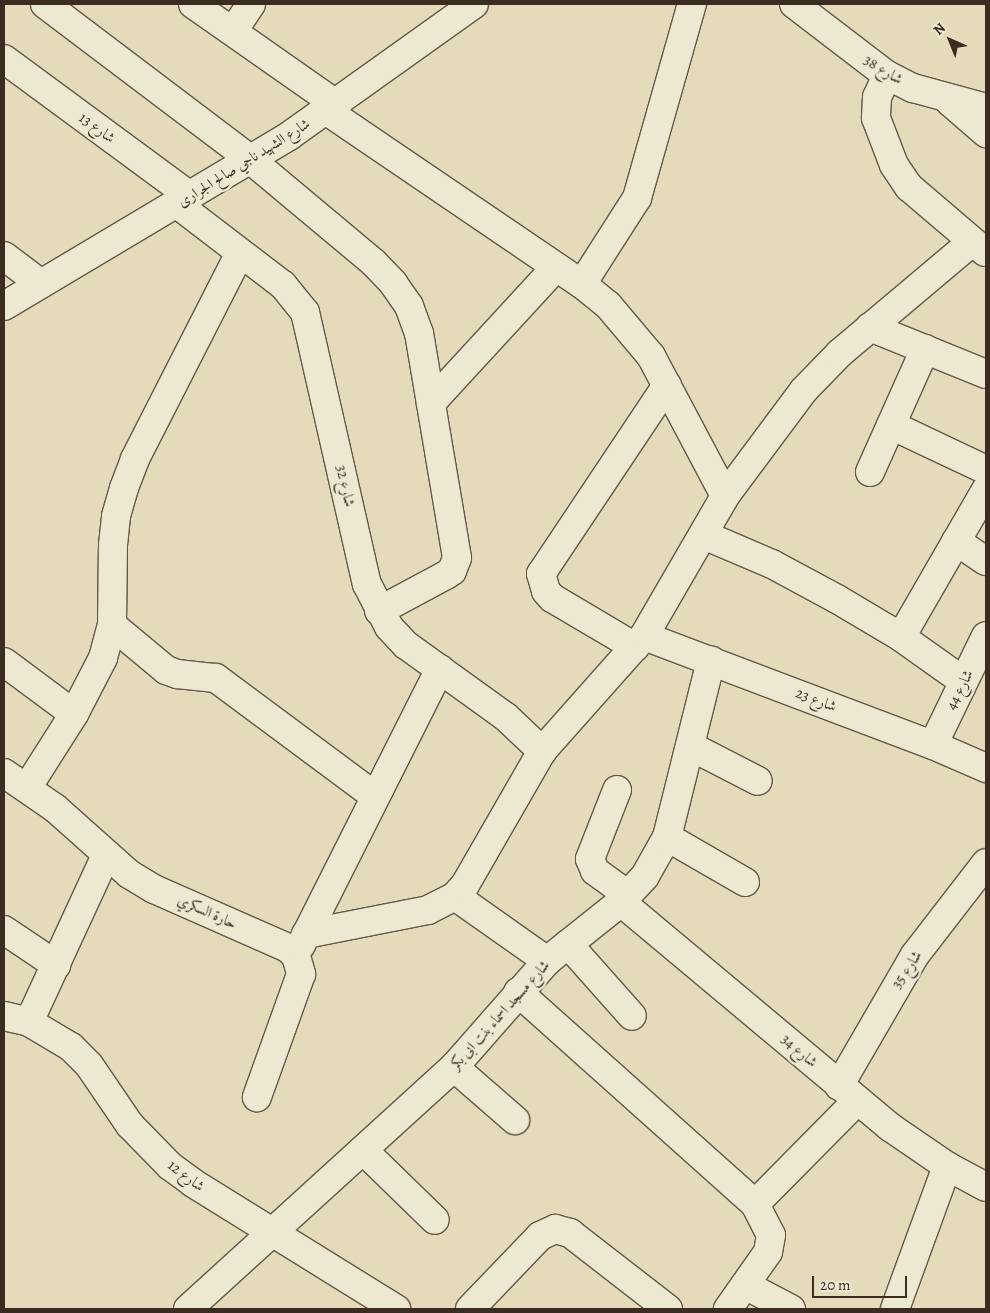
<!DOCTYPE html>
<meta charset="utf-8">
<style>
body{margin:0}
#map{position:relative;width:990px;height:1313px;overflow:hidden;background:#e4dbba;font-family:Alegreya,Amiri,serif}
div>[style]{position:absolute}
.roads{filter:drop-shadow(1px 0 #645847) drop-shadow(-1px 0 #645847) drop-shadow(0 1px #645847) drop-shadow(0 -1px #645847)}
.minor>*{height:28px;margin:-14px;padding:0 14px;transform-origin:14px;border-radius:14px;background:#ede8d2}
span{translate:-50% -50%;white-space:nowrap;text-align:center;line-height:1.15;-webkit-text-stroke:5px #ede8d2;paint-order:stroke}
.street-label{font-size:15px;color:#3a2c21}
.frame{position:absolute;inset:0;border:5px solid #3a2c21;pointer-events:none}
.north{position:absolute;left:925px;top:15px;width:50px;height:50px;-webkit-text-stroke:4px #ede8d2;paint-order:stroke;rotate:316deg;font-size:14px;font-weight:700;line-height:20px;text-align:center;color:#3a2c21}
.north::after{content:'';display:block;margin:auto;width:18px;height:22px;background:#3a2c21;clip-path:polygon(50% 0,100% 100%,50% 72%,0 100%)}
.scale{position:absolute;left:812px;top:1276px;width:95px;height:22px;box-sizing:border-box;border:2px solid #3a2c21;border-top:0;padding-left:6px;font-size:15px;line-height:18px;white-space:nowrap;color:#3a2c21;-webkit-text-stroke:4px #ede8d2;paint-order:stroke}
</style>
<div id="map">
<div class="roads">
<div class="minor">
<i style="left:45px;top:4px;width:258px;rotate:37.1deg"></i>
<i style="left:251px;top:160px;width:160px;rotate:39.9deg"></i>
<i style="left:374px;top:263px;width:28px;rotate:46deg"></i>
<i style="left:393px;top:283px;width:28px;rotate:55deg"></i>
<i style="left:409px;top:306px;width:29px;rotate:70deg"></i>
<i style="left:419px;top:333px;width:228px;rotate:80.4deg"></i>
<i style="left:457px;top:558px;width:14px;rotate:111deg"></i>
<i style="left:452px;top:571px;width:7px;rotate:146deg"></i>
<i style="left:446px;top:575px;width:76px;rotate:151.8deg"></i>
<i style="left:193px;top:4px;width:176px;rotate:35deg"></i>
<i style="left:794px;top:4px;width:117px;rotate:37.4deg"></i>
<i style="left:887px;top:75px;width:29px;rotate:27deg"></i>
<i style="left:913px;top:88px;width:76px;rotate:15.3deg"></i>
<i style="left:233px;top:31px;width:32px;rotate:-56deg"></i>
<i style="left:4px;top:59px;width:231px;rotate:36.4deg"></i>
<i style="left:887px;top:75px;width:24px;rotate:114deg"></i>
<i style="left:877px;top:97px;width:21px;rotate:93deg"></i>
<i style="left:876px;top:118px;width:50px;rotate:69deg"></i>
<i style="left:894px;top:165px;width:27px;rotate:56deg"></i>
<i style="left:909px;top:187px;width:100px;rotate:40.5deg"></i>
<i style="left:950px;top:102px;width:48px;rotate:40.7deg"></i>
<i style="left:327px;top:111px;width:308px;rotate:34.2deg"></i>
<i style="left:582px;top:284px;width:33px;rotate:39deg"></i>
<i style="left:608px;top:305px;width:67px;rotate:49.9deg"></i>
<i style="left:651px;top:356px;width:158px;rotate:62.1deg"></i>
<i style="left:177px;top:204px;width:133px;rotate:37.4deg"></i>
<i style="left:283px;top:285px;width:35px;rotate:51deg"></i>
<i style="left:305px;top:312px;width:279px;rotate:77.2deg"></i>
<i style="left:367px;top:584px;width:48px;rotate:62.9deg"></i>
<i style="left:389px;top:627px;width:25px;rotate:47deg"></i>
<i style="left:406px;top:645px;width:123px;rotate:35.8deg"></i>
<i style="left:506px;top:717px;width:50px;rotate:43.4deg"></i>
<i style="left:4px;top:256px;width:46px;rotate:37.1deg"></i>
<i style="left:582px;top:284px;width:102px;rotate:-57.4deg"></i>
<i style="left:637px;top:198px;width:202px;rotate:-74.2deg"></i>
<i style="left:4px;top:306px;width:332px;rotate:-30.8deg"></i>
<i style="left:289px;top:136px;width:227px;rotate:-35.5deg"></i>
<i style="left:870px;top:327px;width:125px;rotate:22.1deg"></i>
<i style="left:431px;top:403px;width:183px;rotate:-47.4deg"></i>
<i style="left:891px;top:425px;width:105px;rotate:25.3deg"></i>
<i style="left:870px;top:472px;width:135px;rotate:-65.9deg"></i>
<i style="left:704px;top:535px;width:74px;rotate:23.1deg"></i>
<i style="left:772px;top:564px;width:74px;rotate:28.3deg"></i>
<i style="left:837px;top:599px;width:74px;rotate:30.7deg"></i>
<i style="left:901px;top:637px;width:76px;rotate:35.4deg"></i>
<i style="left:956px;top:541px;width:36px;rotate:34deg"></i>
<i style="left:112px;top:625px;width:70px;rotate:39.8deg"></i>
<i style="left:166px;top:670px;width:12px;rotate:20deg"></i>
<i style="left:177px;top:674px;width:39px;rotate:6deg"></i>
<i style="left:216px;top:678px;width:198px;rotate:36.6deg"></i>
<i style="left:644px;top:636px;width:309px;rotate:20.7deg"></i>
<i style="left:933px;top:745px;width:58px;rotate:23.5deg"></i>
<i style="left:901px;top:637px;width:170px;rotate:-60deg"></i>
<i style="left:635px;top:647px;width:96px;rotate:-149.4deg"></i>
<i style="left:552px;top:598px;width:9px;rotate:-131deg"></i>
<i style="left:546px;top:591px;width:18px;rotate:-106deg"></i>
<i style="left:541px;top:574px;width:227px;rotate:-56.3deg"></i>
<i style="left:4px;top:662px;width:87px;rotate:36.6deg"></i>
<i style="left:933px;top:745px;width:121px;rotate:-64.1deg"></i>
<i style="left:690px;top:746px;width:76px;rotate:27.2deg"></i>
<i style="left:4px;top:773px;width:62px;rotate:34.5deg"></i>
<i style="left:55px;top:808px;width:99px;rotate:41.7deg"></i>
<i style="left:129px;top:874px;width:29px;rotate:31deg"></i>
<i style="left:154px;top:889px;width:146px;rotate:23.8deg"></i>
<i style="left:288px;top:948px;width:11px;rotate:45deg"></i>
<i style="left:296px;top:956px;width:19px;rotate:74deg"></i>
<i style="left:301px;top:974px;width:131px;rotate:109.7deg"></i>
<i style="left:27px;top:788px;width:88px;rotate:-57.6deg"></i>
<i style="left:74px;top:714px;width:63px;rotate:-62.6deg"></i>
<i style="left:103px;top:658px;width:34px;rotate:-75deg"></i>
<i style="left:112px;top:625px;width:80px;rotate:-89.3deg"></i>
<i style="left:113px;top:545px;width:29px;rotate:-84deg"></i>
<i style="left:116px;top:516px;width:29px;rotate:-74deg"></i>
<i style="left:124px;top:488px;width:31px;rotate:-69deg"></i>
<i style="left:135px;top:459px;width:231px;rotate:-63deg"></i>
<i style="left:617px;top:790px;width:74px;rotate:111.4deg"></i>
<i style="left:590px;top:859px;width:13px;rotate:67deg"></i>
<i style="left:595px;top:871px;width:41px;rotate:36deg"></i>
<i style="left:667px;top:837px;width:90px;rotate:30deg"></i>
<i style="left:455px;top:896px;width:113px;rotate:35.2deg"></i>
<i style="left:621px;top:902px;width:351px;rotate:39.9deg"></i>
<i style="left:890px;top:1127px;width:69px;rotate:34.4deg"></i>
<i style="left:947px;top:1166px;width:44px;rotate:28.3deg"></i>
<i style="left:4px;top:930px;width:63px;rotate:33.9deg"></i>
<i style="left:306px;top:934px;width:124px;rotate:-11.1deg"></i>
<i style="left:428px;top:910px;width:30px;rotate:-27deg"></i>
<i style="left:455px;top:896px;width:15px;rotate:-48deg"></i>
<i style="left:465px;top:885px;width:155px;rotate:-60.1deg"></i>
<i style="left:542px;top:751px;width:154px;rotate:-48.4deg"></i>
<i style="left:644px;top:636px;width:162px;rotate:-59.9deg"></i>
<i style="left:725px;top:496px;width:132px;rotate:-53.3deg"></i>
<i style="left:804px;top:390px;width:52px;rotate:-45.8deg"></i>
<i style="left:840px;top:353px;width:172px;rotate:-40.1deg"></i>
<i style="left:568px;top:944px;width:96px;rotate:48.4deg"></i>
<i style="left:301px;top:945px;width:309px;rotate:-63.3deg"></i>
<i style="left:518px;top:992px;width:318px;rotate:41.8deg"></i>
<i style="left:755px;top:1204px;width:35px;rotate:63deg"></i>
<i style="left:771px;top:1235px;width:17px;rotate:100deg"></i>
<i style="left:768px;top:1252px;width:70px;rotate:125.1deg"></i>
<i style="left:4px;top:1016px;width:26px;rotate:13deg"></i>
<i style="left:29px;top:1022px;width:49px;rotate:30.8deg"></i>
<i style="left:71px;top:1047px;width:25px;rotate:45deg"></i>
<i style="left:89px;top:1065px;width:73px;rotate:55.7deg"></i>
<i style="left:130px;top:1125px;width:57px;rotate:45.7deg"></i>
<i style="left:170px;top:1166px;width:29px;rotate:36deg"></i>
<i style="left:193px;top:1183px;width:239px;rotate:31.8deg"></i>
<i style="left:29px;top:1022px;width:184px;rotate:-65.2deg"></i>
<i style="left:454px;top:1067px;width:81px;rotate:41deg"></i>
<i style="left:839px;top:1086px;width:151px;rotate:-59.9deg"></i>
<i style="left:915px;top:955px;width:116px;rotate:-52.3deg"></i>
<i style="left:363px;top:1150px;width:100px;rotate:44.2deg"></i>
<i style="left:755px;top:1204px;width:145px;rotate:-45.3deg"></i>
<i style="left:745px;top:1285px;width:52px;rotate:27.6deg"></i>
<i style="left:188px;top:1309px;width:360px;rotate:-42.3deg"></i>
<i style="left:454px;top:1067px;width:141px;rotate:-48.7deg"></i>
<i style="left:547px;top:961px;width:95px;rotate:-38.6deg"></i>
<i style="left:621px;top:902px;width:35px;rotate:-47deg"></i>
<i style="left:645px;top:876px;width:45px;rotate:-60.6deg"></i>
<i style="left:667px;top:837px;width:182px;rotate:-76deg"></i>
<i style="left:470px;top:1309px;width:101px;rotate:-46.2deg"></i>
<i style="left:540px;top:1236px;width:17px;rotate:-25deg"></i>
<i style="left:555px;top:1229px;width:16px;rotate:15deg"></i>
<i style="left:570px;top:1233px;width:124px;rotate:37.8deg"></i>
<i style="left:895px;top:1309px;width:152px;rotate:-70deg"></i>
</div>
</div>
<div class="street-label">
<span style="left:883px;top:70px;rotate:31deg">شارع 38</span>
<span style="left:97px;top:128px;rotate:36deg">شارع 13</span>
<span style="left:244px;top:163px;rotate:-32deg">شارع الشهيد ناجي صالح الجرارى</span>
<span style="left:345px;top:486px;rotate:77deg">شارع 32</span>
<span style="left:960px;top:690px;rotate:-64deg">شارع 44</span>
<span style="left:816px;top:700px;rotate:21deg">شارع 23</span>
<span style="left:207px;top:912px;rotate:24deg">حارة السكري</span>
<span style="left:907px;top:970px;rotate:-57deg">شارع 35</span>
<span style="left:500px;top:1015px;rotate:-48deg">شارع مسجد اسماء بنت ابى بكر</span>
<span style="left:799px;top:1051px;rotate:40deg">شارع 34</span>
<span style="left:186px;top:1176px;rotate:37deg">شارع 12</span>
</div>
<div class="frame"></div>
<div class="north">N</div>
<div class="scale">20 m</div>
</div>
